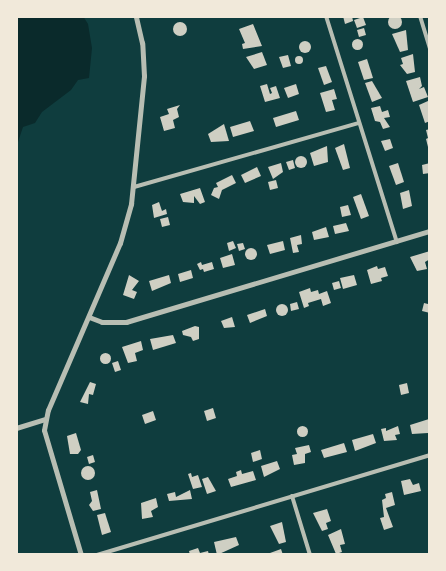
<!DOCTYPE html>
<style>
body{margin:0}
#map{position:relative;width:446px;height:571px;overflow:hidden;background:#0f3d3e;font-family:"Times New Roman",serif}
div>[style]{position:absolute}
.water>*{inset:0;background:#0a2a2b}
.building>*{inset:0;background:#cfcfc3}
.round{border-radius:50%}
.minor>*{height:4px;margin:-2px;padding:0 2px;transform-origin:2px;border-radius:2px;background:#b8beb3}
.tertiary>*{height:5px;margin:-2.5px;padding:0 2.5px;transform-origin:2.5px;border-radius:2.5px;background:#b8beb3}
span{translate:-50% -50%;white-space:nowrap;text-align:center;line-height:1.15;-webkit-text-stroke:4px #f1e9da;paint-order:stroke}
.frame{position:absolute;inset:0;border:18px solid #f1e9da;pointer-events:none}
</style>
<div id="map">
<div class="water">
<i style="clip-path:polygon(16px 16px,83px 16px,88px 24px,92px 48px,89px 78px,78px 80px,71px 90px,42px 112px,35px 123px,23px 127px,16px 148px)"></i>
</div>
<div class="building">
<i class="round" style="left:388px;top:15px;width:14px;height:14px"></i>
<i style="clip-path:polygon(343px 16px,352px 16px,353px 21px,345px 24px)"></i>
<i style="clip-path:polygon(363px 17px,366px 25px,357px 28px,354px 20px)"></i>
<i class="round" style="left:173px;top:22px;width:14px;height:14px"></i>
<i style="clip-path:polygon(253px 24px,262px 46px,243px 49px,242px 44px,245px 43px,239px 29px)"></i>
<i style="clip-path:polygon(364px 28px,366px 35px,359px 37px,357px 30px)"></i>
<i style="clip-path:polygon(406px 30px,408px 50px,400px 52px,392px 34px)"></i>
<i class="round" style="left:351.5px;top:38.5px;width:11px;height:11px"></i>
<i class="round" style="left:299px;top:41px;width:12px;height:12px"></i>
<i style="clip-path:polygon(262px 52px,267px 65px,254px 69px,246px 57px)"></i>
<i style="clip-path:polygon(413px 54px,415px 72px,407px 74px,400px 65px,403px 64px,401px 58px)"></i>
<i style="clip-path:polygon(288px 55px,291px 66px,283px 68px,279px 57px)"></i>
<i class="round" style="left:295px;top:56px;width:8px;height:8px"></i>
<i style="clip-path:polygon(367px 59px,373px 78px,364px 80px,358px 62px)"></i>
<i style="clip-path:polygon(326px 66px,332px 82px,324px 85px,318px 68px)"></i>
<i style="clip-path:polygon(420px 77px,422px 86px,419px 89px,424px 87px,428px 97px,413px 102px,406px 81px)"></i>
<i style="clip-path:polygon(372px 81px,382px 98px,372px 102px,365px 83px)"></i>
<i style="clip-path:polygon(267px 84px,270px 94px,272px 93px,270px 88px,276px 86px,280px 98px,265px 102px,260px 86px)"></i>
<i style="clip-path:polygon(296px 84px,299px 94px,288px 98px,284px 88px)"></i>
<i style="clip-path:polygon(334px 89px,337px 99px,332px 100px,335px 110px,326px 112px,320px 93px)"></i>
<i style="clip-path:polygon(428px 101px,430px 121px,425px 123px,419px 105px)"></i>
<i style="clip-path:polygon(180px 105px,177px 109px,179px 117px,173px 120px,175px 128px,164px 131px,160px 117px,169px 114px,167px 109px)"></i>
<i style="clip-path:polygon(380px 106px,382px 112px,388px 110px,390px 117px,384px 118px,390px 127px,383px 129px,380px 122px,375px 121px,371px 108px)"></i>
<i style="clip-path:polygon(296px 111px,299px 120px,276px 127px,273px 118px)"></i>
<i style="clip-path:polygon(250px 121px,254px 131px,233px 137px,230px 127px)"></i>
<i style="clip-path:polygon(224px 124px,229px 141px,211px 142px,208px 134px)"></i>
<i style="clip-path:polygon(430px 129px,430px 151px,429px 151px,426px 139px,428px 138px,426px 130px)"></i>
<i style="clip-path:polygon(390px 139px,393px 148px,385px 151px,381px 141px)"></i>
<i style="clip-path:polygon(344px 144px,350px 168px,343px 170px,335px 148px)"></i>
<i style="clip-path:polygon(327px 146px,328px 162px,314px 166px,310px 153px)"></i>
<i class="round" style="left:295px;top:156px;width:12px;height:12px"></i>
<i style="clip-path:polygon(293px 160px,295px 168px,289px 170px,286px 162px)"></i>
<i style="clip-path:polygon(281px 163px,283px 172px,273px 179px,268px 167px)"></i>
<i style="clip-path:polygon(398px 163px,404px 182px,396px 185px,389px 166px)"></i>
<i style="clip-path:polygon(430px 163px,430px 173px,423px 174px,422px 165px)"></i>
<i style="clip-path:polygon(257px 167px,261px 176px,245px 183px,241px 175px)"></i>
<i style="clip-path:polygon(232px 175px,236px 183px,222px 190px,219px 199px,211px 195px,214px 188px,218px 187px,216px 183px)"></i>
<i style="clip-path:polygon(276px 180px,278px 188px,270px 190px,268px 182px)"></i>
<i style="clip-path:polygon(200px 188px,205px 202px,200px 204px,194px 196px,194px 203px,183px 202px,180px 194px)"></i>
<i style="clip-path:polygon(409px 190px,412px 206px,403px 209px,400px 193px)"></i>
<i style="clip-path:polygon(361px 194px,369px 216px,361px 219px,353px 197px)"></i>
<i style="clip-path:polygon(159px 202px,162px 211px,166px 209px,167px 214px,154px 218px,152px 205px)"></i>
<i style="clip-path:polygon(348px 205px,351px 215px,342px 217px,340px 207px)"></i>
<i style="clip-path:polygon(168px 217px,170px 225px,162px 227px,160px 219px)"></i>
<i style="clip-path:polygon(346px 223px,349px 231px,335px 234px,333px 226px)"></i>
<i style="clip-path:polygon(326px 227px,329px 237px,314px 240px,312px 232px)"></i>
<i style="clip-path:polygon(301px 235px,302px 244px,297px 245px,299px 252px,293px 253px,290px 238px)"></i>
<i style="clip-path:polygon(233px 241px,236px 248px,229px 251px,227px 243px)"></i>
<i style="clip-path:polygon(283px 241px,285px 250px,270px 254px,267px 245px)"></i>
<i style="clip-path:polygon(243px 243px,245px 249px,239px 251px,237px 244px)"></i>
<i class="round" style="left:245px;top:248px;width:12px;height:12px"></i>
<i style="clip-path:polygon(430px 251px,430px 259px,425px 262px,427px 269px,417px 271px,410px 257px)"></i>
<i style="clip-path:polygon(232px 254px,235px 265px,223px 268px,220px 258px)"></i>
<i style="clip-path:polygon(201px 262px,202px 265px,212px 262px,214px 269px,204px 272px,203px 269px,200px 270px,197px 264px)"></i>
<i style="clip-path:polygon(377px 266px,378px 269px,385px 267px,388px 276px,381px 278px,382px 281px,371px 284px,367px 270px)"></i>
<i style="clip-path:polygon(191px 270px,193px 278px,180px 282px,178px 274px)"></i>
<i style="clip-path:polygon(129px 275px,139px 281px,132px 290px,137px 292px,134px 299px,123px 295px)"></i>
<i style="clip-path:polygon(169px 275px,171px 283px,152px 291px,149px 281px)"></i>
<i style="clip-path:polygon(354px 275px,357px 285px,343px 289px,340px 278px)"></i>
<i style="clip-path:polygon(339px 281px,341px 288px,334px 290px,332px 283px)"></i>
<i style="clip-path:polygon(310px 288px,311px 292px,318px 290px,319px 294px,327px 291px,331px 303px,323px 306px,321px 299px,308px 303px,309px 306px,304px 308px,299px 292px)"></i>
<i style="clip-path:polygon(430px 299px,430px 313px,422px 311px,424px 303px,428px 304px)"></i>
<i style="clip-path:polygon(297px 302px,299px 309px,291px 311px,290px 304px)"></i>
<i class="round" style="left:276px;top:304px;width:12px;height:12px"></i>
<i style="clip-path:polygon(265px 309px,267px 316px,250px 323px,247px 315px)"></i>
<i style="clip-path:polygon(232px 317px,235px 327px,224px 328px,221px 321px)"></i>
<i style="clip-path:polygon(195px 326px,199px 327px,199px 339px,193px 341px,191px 337px,183px 335px,182px 331px)"></i>
<i style="clip-path:polygon(173px 335px,176px 343px,153px 350px,150px 339px)"></i>
<i style="clip-path:polygon(141px 341px,143px 350px,135px 353px,137px 361px,128px 363px,122px 347px)"></i>
<i class="round" style="left:99.5px;top:352.5px;width:11px;height:11px"></i>
<i style="clip-path:polygon(118px 361px,121px 370px,115px 372px,112px 363px)"></i>
<i style="clip-path:polygon(90px 382px,96px 384px,93px 395px,89px 394px,88px 404px,80px 402px)"></i>
<i style="clip-path:polygon(407px 383px,409px 393px,401px 395px,399px 385px)"></i>
<i style="clip-path:polygon(213px 408px,216px 418px,207px 421px,204px 411px)"></i>
<i style="clip-path:polygon(153px 411px,156px 420px,145px 424px,142px 415px)"></i>
<i style="clip-path:polygon(429px 419px,428px 433px,412px 434px,410px 425px)"></i>
<i class="round" style="left:296.5px;top:425.5px;width:11px;height:11px"></i>
<i style="clip-path:polygon(398px 426px,400px 434px,395px 435px,397px 440px,384px 441px,381px 429px,386px 428px,386px 431px)"></i>
<i style="clip-path:polygon(76px 433px,81px 450px,78px 454px,70px 454px,67px 436px)"></i>
<i style="clip-path:polygon(373px 434px,376px 443px,355px 451px,352px 440px)"></i>
<i style="clip-path:polygon(344px 443px,347px 452px,324px 458px,321px 450px)"></i>
<i style="clip-path:polygon(309px 445px,311px 452px,305px 454px,305px 463px,294px 465px,292px 455px,297px 454px,295px 448px)"></i>
<i style="clip-path:polygon(260px 450px,262px 459px,253px 462px,251px 453px)"></i>
<i style="clip-path:polygon(93px 455px,95px 462px,89px 464px,87px 457px)"></i>
<i style="clip-path:polygon(277px 461px,280px 469px,264px 477px,261px 466px)"></i>
<i class="round" style="left:81px;top:466px;width:14px;height:14px"></i>
<i style="clip-path:polygon(241px 470px,242px 474px,253px 471px,256px 480px,231px 487px,228px 479px,237px 476px,236px 472px)"></i>
<i style="clip-path:polygon(191px 473px,192px 477px,198px 475px,202px 487px,193px 489px,188px 474px)"></i>
<i style="clip-path:polygon(208px 477px,216px 491px,207px 494px,202px 479px)"></i>
<i style="clip-path:polygon(410px 479px,413px 485px,419px 483px,421px 491px,404px 495px,401px 481px)"></i>
<i style="clip-path:polygon(97px 490px,101px 509px,93px 511px,89px 505px,92px 501px,90px 492px)"></i>
<i style="clip-path:polygon(190px 490px,192px 499px,169px 501px,167px 494px,175px 492px,176px 497px)"></i>
<i style="clip-path:polygon(392px 492px,395px 505px,386px 508px,393px 527px,384px 530px,380px 518px,384px 517px,382px 500px,386px 498px,385px 494px)"></i>
<i style="clip-path:polygon(156px 498px,158px 507px,151px 511px,153px 517px,142px 519px,141px 503px)"></i>
<i style="clip-path:polygon(327px 509px,331px 521px,326px 523px,328px 529px,322px 531px,313px 513px)"></i>
<i style="clip-path:polygon(105px 513px,111px 532px,102px 535px,97px 515px)"></i>
<i style="clip-path:polygon(282px 522px,286px 542px,279px 544px,270px 526px)"></i>
<i style="clip-path:polygon(341px 529px,345px 544px,340px 545px,342px 552px,336px 554px,328px 535px)"></i>
<i style="clip-path:polygon(236px 537px,239px 545px,217px 555px,214px 542px)"></i>
<i style="clip-path:polygon(198px 548px,200px 553px,208px 551px,209px 555px,190px 555px,189px 551px)"></i>
<i style="clip-path:polygon(281px 549px,283px 555px,271px 555px,270px 553px)"></i>
</div>
<div class="minor">
<i style="left:326px;top:16px;width:237px;rotate:72.6deg"></i>
<i style="left:420px;top:16px;width:34px;rotate:73deg"></i>
<i style="left:134px;top:187px;width:234px;rotate:-15.9deg"></i>
<i style="left:292px;top:496px;width:62px;rotate:73deg"></i>
<i style="left:97px;top:555px;width:348px;rotate:-16.7deg"></i>
</div>
<div class="tertiary">
<i style="left:89px;top:317px;width:14px;rotate:21deg"></i>
<i style="left:102px;top:322px;width:24px"></i>
<i style="left:126px;top:322px;width:317px;rotate:-16.7deg"></i>
<i style="left:16px;top:428px;width:30px;rotate:-17deg"></i>
<i style="left:81px;top:555px;width:130px;rotate:-106.5deg"></i>
<i style="left:44px;top:430px;width:20px;rotate:-79deg"></i>
<i style="left:48px;top:410px;width:182px;rotate:-66.7deg"></i>
<i style="left:120px;top:243px;width:41px;rotate:-74.2deg"></i>
<i style="left:131px;top:204px;width:129px;rotate:-84.2deg"></i>
<i style="left:144px;top:76px;width:33px;rotate:-93deg"></i>
<i style="left:142px;top:43px;width:28px;rotate:-103deg"></i>
</div>
<div class="frame"></div>
</div>
